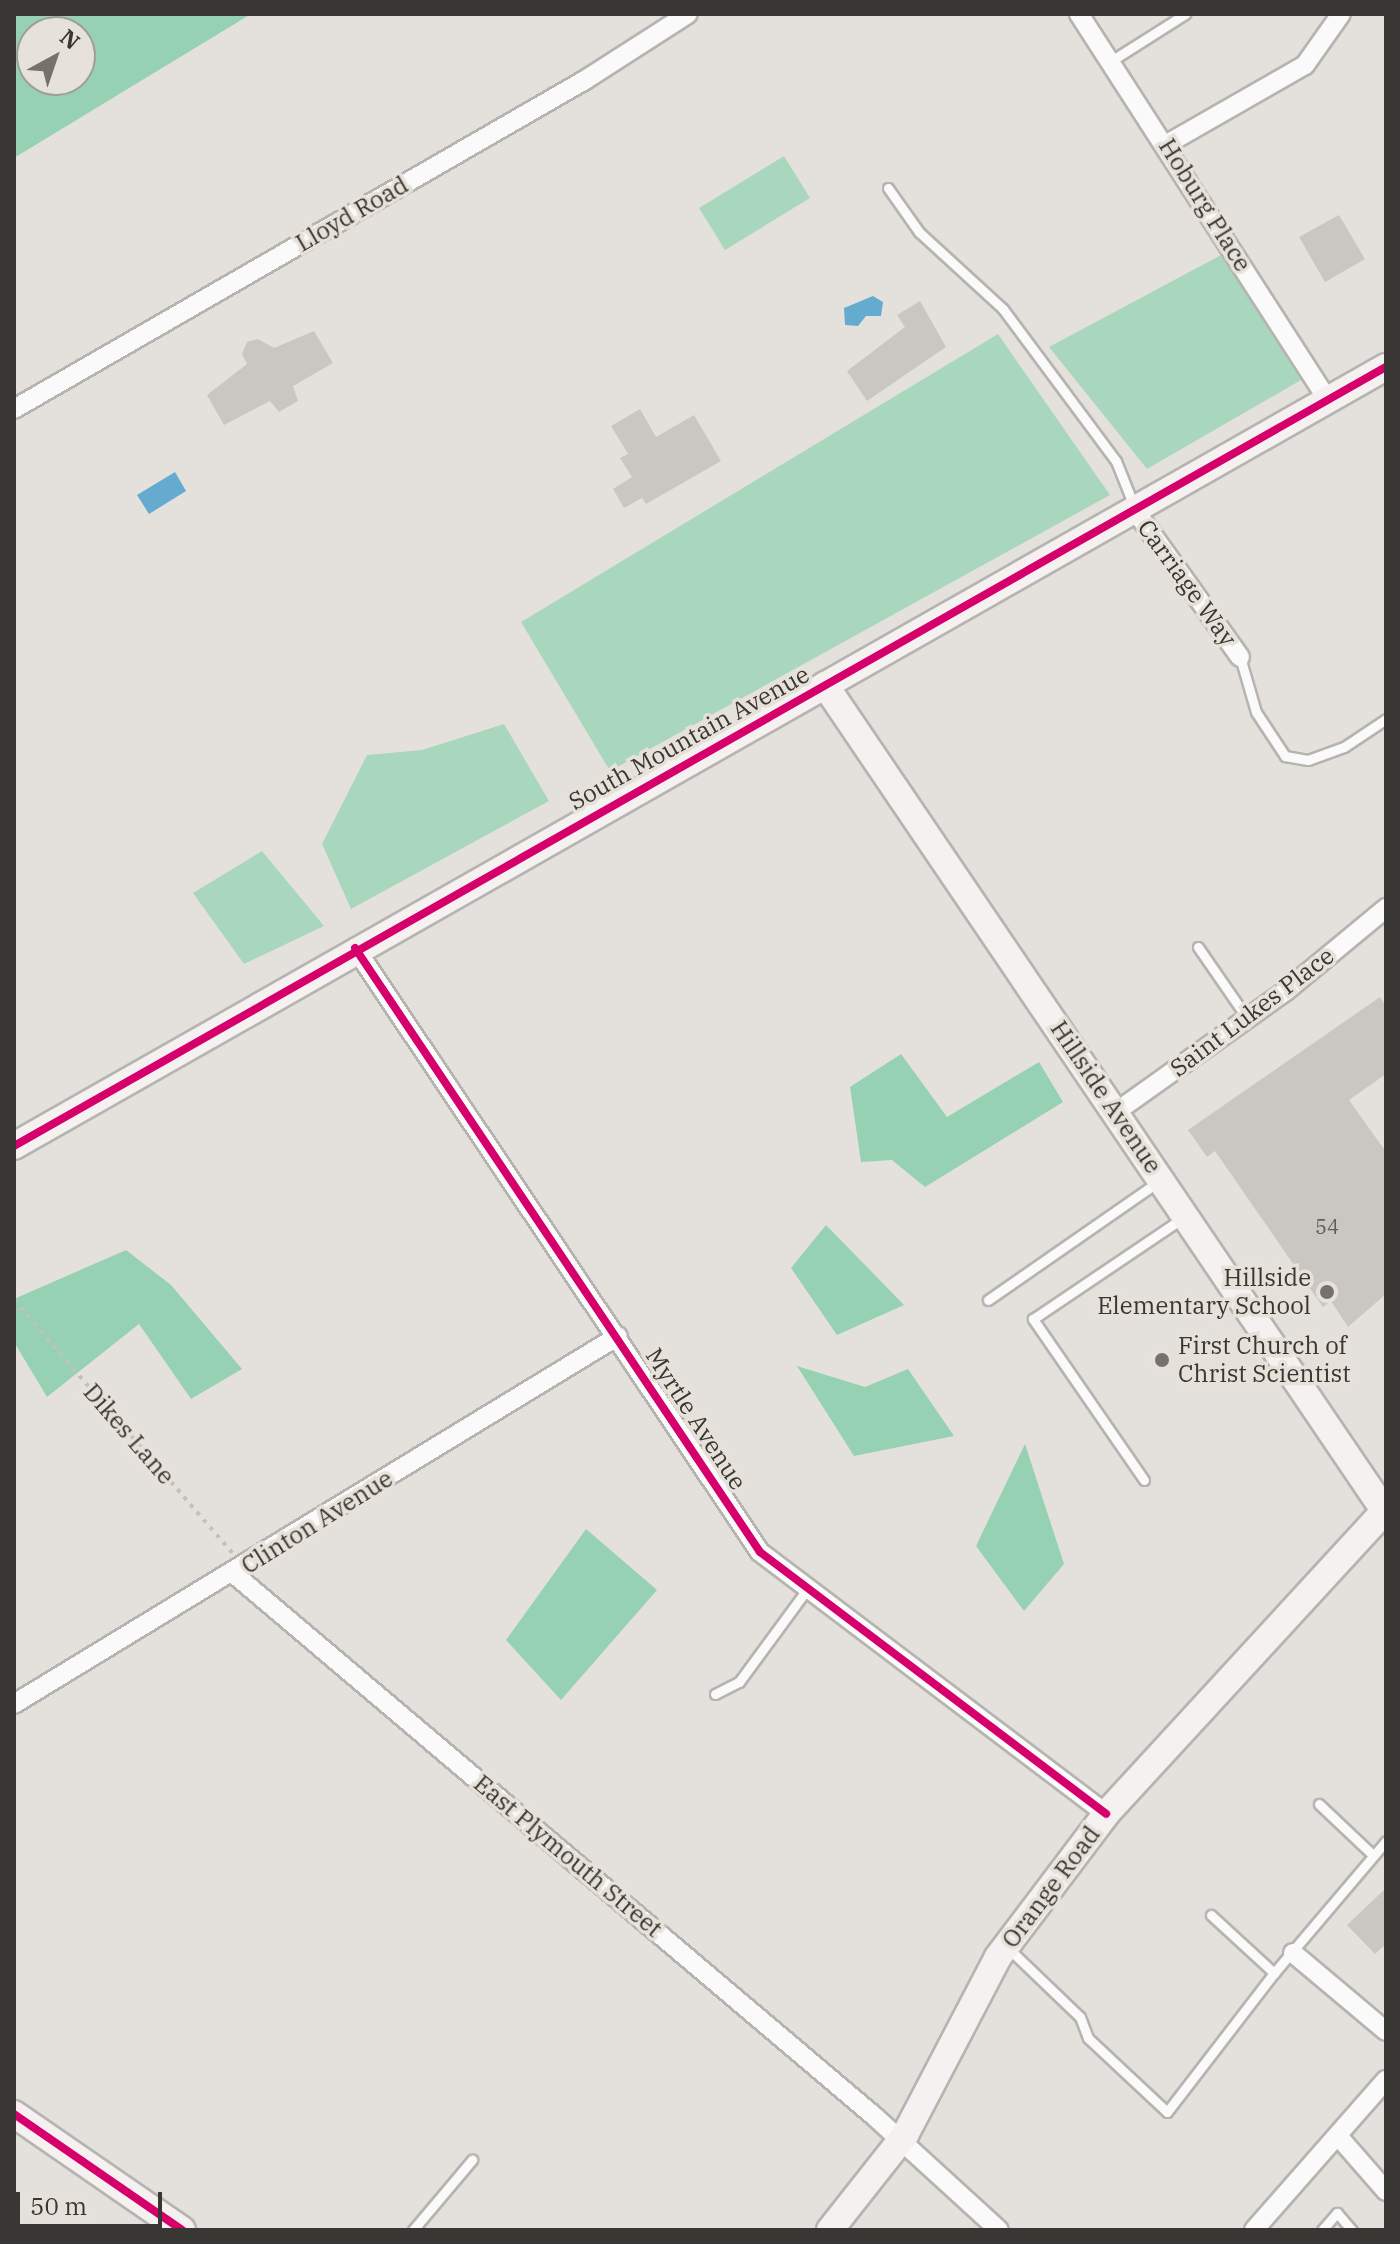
<!DOCTYPE html>
<style>
body{margin:0}
#map{position:relative;width:1400px;height:2244px;overflow:hidden;background:#e4e1dc;font-family:"IBM Plex Serif",serif}
div>[style]{position:absolute}
.green>*{inset:0;background:#a9d7be}
.forest>*{inset:0;background:#97d1b4}
.water>*{inset:0;background:#65aacf}
.building>*{inset:0;background:#cac7c3}
.path>*{height:4px;margin-top:-2px;transform-origin:0;background:repeating-linear-gradient(90deg,#c2c1bf 0 4px,transparent 0 10px)}
.roads{filter:drop-shadow(2px 0 #b6b4b0) drop-shadow(-2px 0 #b6b4b0) drop-shadow(0 2px #b6b4b0) drop-shadow(0 -2px #b6b4b0)}
.lane>*{height:9px;margin:-4.5px;padding:0 4.5px;transform-origin:4.5px;border-radius:4.5px;background:#fbfafa}
.street>*{height:18px;margin:-9px;padding:0 9px;transform-origin:9px;border-radius:9px;background:#fbfafa}
.secondary>*{height:26px;margin:-13px;padding:0 13px;transform-origin:13px;border-radius:13px;background:#f5f1f0}
.cycleway>*{height:8px;margin:-4px;padding:0 4px;transform-origin:4px;border-radius:4px;background:#d6006c}
.dots>*{width:22px;height:22px;translate:-50% -50%;box-sizing:border-box;border:4px solid #e7e2d9;border-radius:50%}
span{translate:-50% -50%;white-space:nowrap;text-align:center;line-height:1.15;-webkit-text-stroke:7px #e7e2d9;paint-order:stroke}
.number-label{font-size:20px;color:#605e5a}
.number-label span{-webkit-text-stroke-width:0}
.street-label{font-size:24px;color:#393733}
.poi-label{font-size:24px;color:#393733}
.right{translate:-100% -50%;text-align:right}
.left{translate:0 -50%;text-align:left}
.frame{position:absolute;inset:0;border:16px solid #393733;pointer-events:none}
.north{position:absolute;left:16px;top:16px;width:80px;height:80px;box-sizing:border-box;background:#e7e2d9;border:2px solid #a19e97;border-radius:50%;rotate:40deg;font-size:22px;font-weight:700;line-height:32px;text-align:center;color:#393733}
.north::after{content:'';display:block;margin:auto;width:28px;height:36px;background:#75726e;clip-path:polygon(50% 0,100% 100%,50% 72%,0 100%)}
.scale{position:absolute;left:16px;top:2192px;width:146px;height:36px;box-sizing:border-box;border:4px solid #393733;border-top:0;padding-left:10px;font-size:24px;line-height:28px;white-space:nowrap;color:#393733;-webkit-text-stroke:6px #e7e2d9;paint-order:stroke}
</style>
<div id="map">
<div class="green">
<i style="clip-path:polygon(784px 156px,810px 198px,725px 250px,699px 208px)"></i>
<i style="clip-path:polygon(1221px 255px,1301px 380px,1147px 469px,1049px 347px)"></i>
<i style="clip-path:polygon(998px 334px,1110px 495px,610px 771px,521px 622px)"></i>
<i style="clip-path:polygon(504px 724px,549px 801px,351px 909px,322px 844px,367px 755px,422px 750px)"></i>
<i style="clip-path:polygon(262px 851px,324px 926px,244px 964px,193px 893px)"></i>
</div>
<div class="forest">
<i style="clip-path:polygon(evenodd,14px 14px,251px 14px,14px 158px,14px 14px,32px 32px,80px 32px,80px 80px,32px 80px,32px 32px)"></i>
<i style="clip-path:polygon(901px 1054px,947px 1117px,1039px 1062px,1063px 1102px,925px 1187px,892px 1160px,861px 1162px,850px 1087px)"></i>
<i style="clip-path:polygon(826px 1225px,904px 1305px,837px 1335px,791px 1268px)"></i>
<i style="clip-path:polygon(126px 1250px,171px 1285px,242px 1369px,191px 1399px,139px 1324px,47px 1397px,14px 1342px,14px 1299px)"></i>
<i style="clip-path:polygon(797px 1366px,865px 1387px,908px 1369px,954px 1436px,854px 1456px)"></i>
<i style="clip-path:polygon(1025px 1444px,1064px 1564px,1024px 1611px,976px 1546px)"></i>
<i style="clip-path:polygon(586px 1529px,657px 1590px,561px 1700px,506px 1640px)"></i>
</div>
<div class="water">
<i style="clip-path:polygon(873px 296px,883px 302px,881px 316px,866px 316px,858px 326px,845px 325px,844px 308px)"></i>
<i style="clip-path:polygon(175px 472px,186px 491px,149px 514px,137px 495px)"></i>
</div>
<div class="building">
<i style="clip-path:polygon(1339px 215px,1365px 259px,1325px 282px,1299px 237px)"></i>
<i style="clip-path:polygon(920px 301px,946px 347px,867px 401px,847px 371px,905px 327px,897px 315px)"></i>
<i style="clip-path:polygon(314px 331px,333px 363px,293px 386px,298px 401px,279px 412px,270px 401px,224px 425px,207px 395px,247px 364px,242px 354px,247px 342px,258px 339px,274px 348px)"></i>
<i style="clip-path:polygon(640px 409px,656px 437px,694px 415px,721px 461px,646px 504px,642px 498px,624px 508px,613px 489px,632px 477px,620px 458px,628px 454px,611px 426px)"></i>
<i style="clip-path:polygon(1380px 997px,1386px 1006px,1386px 1074px,1349px 1100px,1386px 1152px,1386px 1294px,1348px 1327px,1331px 1301px,1323px 1307px,1215px 1151px,1207px 1157px,1188px 1130px)"></i>
<i style="clip-path:polygon(1386px 1888px,1386px 1944px,1375px 1954px,1347px 1925px)"></i>
</div>
<div class="path">
<i style="left:14px;top:1300px;width:334px;rotate:49.2deg"></i>
</div>
<div class="roads">
<div class="lane">
<i style="left:1111px;top:61px;width:88px;rotate:-32.4deg"></i>
<i style="left:888px;top:188px;width:54px;rotate:54.8deg"></i>
<i style="left:919px;top:232px;width:114px;rotate:42.5deg"></i>
<i style="left:1003px;top:309px;width:189px;rotate:53.4deg"></i>
<i style="left:1116px;top:461px;width:48px;rotate:68.2deg"></i>
<i style="left:1240px;top:657px;width:57px;rotate:73.8deg"></i>
<i style="left:1256px;top:712px;width:53px;rotate:56.6deg"></i>
<i style="left:1285px;top:756px;width:23px;rotate:10deg"></i>
<i style="left:1308px;top:760px;width:38px;rotate:-20deg"></i>
<i style="left:1344px;top:747px;width:50px;rotate:-33.7deg"></i>
<i style="left:1198px;top:947px;width:86px;rotate:55.4deg"></i>
<i style="left:988px;top:1300px;width:208px;rotate:-34.8deg"></i>
<i style="left:1144px;top:1480px;width:196px;rotate:-124.6deg"></i>
<i style="left:1033px;top:1319px;width:181px;rotate:-34deg"></i>
<i style="left:715px;top:1694px;width:27px;rotate:-27deg"></i>
<i style="left:739px;top:1682px;width:117px;rotate:-53.7deg"></i>
<i style="left:1319px;top:1804px;width:74px;rotate:43.4deg"></i>
<i style="left:1211px;top:1915px;width:86px;rotate:42.6deg"></i>
<i style="left:1007px;top:1947px;width:101px;rotate:43.8deg"></i>
<i style="left:1080px;top:2017px;width:22px;rotate:69deg"></i>
<i style="left:1088px;top:2038px;width:108px;rotate:43.1deg"></i>
<i style="left:1167px;top:2112px;width:175px;rotate:-52.4deg"></i>
<i style="left:1274px;top:1973px;width:173px;rotate:-49.7deg"></i>
<i style="left:413px;top:2230px;width:92px;rotate:-49.9deg"></i>
<i style="left:1322px;top:2230px;width:23px;rotate:-49deg"></i>
<i style="left:1337px;top:2213px;width:23px;rotate:49deg"></i>
</div>
<div class="street">
<i style="left:1079px;top:14px;width:458px;rotate:57.2deg"></i>
<i style="left:1167px;top:144px;width:159px;rotate:-29.8deg"></i>
<i style="left:1305px;top:65px;width:62px;rotate:-54.8deg"></i>
<i style="left:14px;top:409px;width:659px;rotate:-29.95deg"></i>
<i style="left:585px;top:80px;width:122px;rotate:-32.7deg"></i>
<i style="left:1134px;top:509px;width:182px;rotate:54.4deg"></i>
<i style="left:355px;top:948px;width:727px;rotate:56.16deg"></i>
<i style="left:760px;top:1552px;width:434px;rotate:37.1deg"></i>
<i style="left:1116px;top:1112px;width:210px;rotate:-35.5deg"></i>
<i style="left:1287px;top:990px;width:129px;rotate:-39.6deg"></i>
<i style="left:234px;top:1574px;width:839px;rotate:40.26deg"></i>
<i style="left:874px;top:2116px;width:169px;rotate:42.4deg"></i>
<i style="left:14px;top:1704px;width:707px;rotate:-31.35deg"></i>
<i style="left:1293px;top:1953px;width:121px;rotate:40deg"></i>
<i style="left:1338px;top:2136px;width:73px;rotate:48.9deg"></i>
<i style="left:1254px;top:2230px;width:200px;rotate:-48.7deg"></i>
</div>
<div class="secondary">
<i style="left:825px;top:685px;width:1000px;rotate:55.88deg"></i>
<i style="left:14px;top:1146px;width:1578px;rotate:-29.59deg"></i>
<i style="left:14px;top:2114px;width:204px;rotate:34.6deg"></i>
<i style="left:830px;top:2230px;width:121px;rotate:-51.7deg"></i>
<i style="left:905px;top:2135px;width:201px;rotate:-62.4deg"></i>
<i style="left:998px;top:1957px;width:179px;rotate:-52.9deg"></i>
<i style="left:1106px;top:1814px;width:413px;rotate:-47.4deg"></i>
</div>
</div>
<div class="cycleway">
<i style="left:355px;top:948px;width:727px;rotate:56.16deg"></i>
<i style="left:760px;top:1552px;width:434px;rotate:37.1deg"></i>
<i style="left:14px;top:1146px;width:1578px;rotate:-29.59deg"></i>
<i style="left:14px;top:2114px;width:204px;rotate:34.6deg"></i>
</div>
<div class="dots">
<i style="left:1327px;top:1292px;background:#75726e"></i>
<i style="left:1162px;top:1360px;background:#75726e"></i>
</div>
<div class="number-label">
<span style="left:1327px;top:1226px">54</span>
</div>
<div class="street-label">
<span style="left:1205px;top:205px;rotate:58deg">Hoburg Place</span>
<span style="left:352px;top:214px;rotate:-30deg">Lloyd Road</span>
<span style="left:1187px;top:583px;rotate:54deg">Carriage Way</span>
<span style="left:689px;top:738px;rotate:-29deg">South Mountain Avenue</span>
<span style="left:1252px;top:1012px;rotate:-37deg">Saint Lukes Place</span>
<span style="left:1106px;top:1097px;rotate:56deg">Hillside Avenue</span>
<span style="left:696px;top:1419px;rotate:57deg">Myrtle Avenue</span>
<span style="left:129px;top:1434px;rotate:49deg">Dikes Lane</span>
<span style="left:317px;top:1522px;rotate:-32deg">Clinton Avenue</span>
<span style="left:568px;top:1856px;rotate:40deg">East Plymouth Street</span>
<span style="left:1051px;top:1887px;rotate:-53deg">Orange Road</span>
</div>
<div class="poi-label">
<span class="right" style="left:1311px;top:1292px">Hillside<br>Elementary School</span>
<span class="left" style="left:1178px;top:1360px">First Church of<br>Christ Scientist</span>
</div>
<div class="frame"></div>
<div class="north">N</div>
<div class="scale">50 m</div>
</div>
